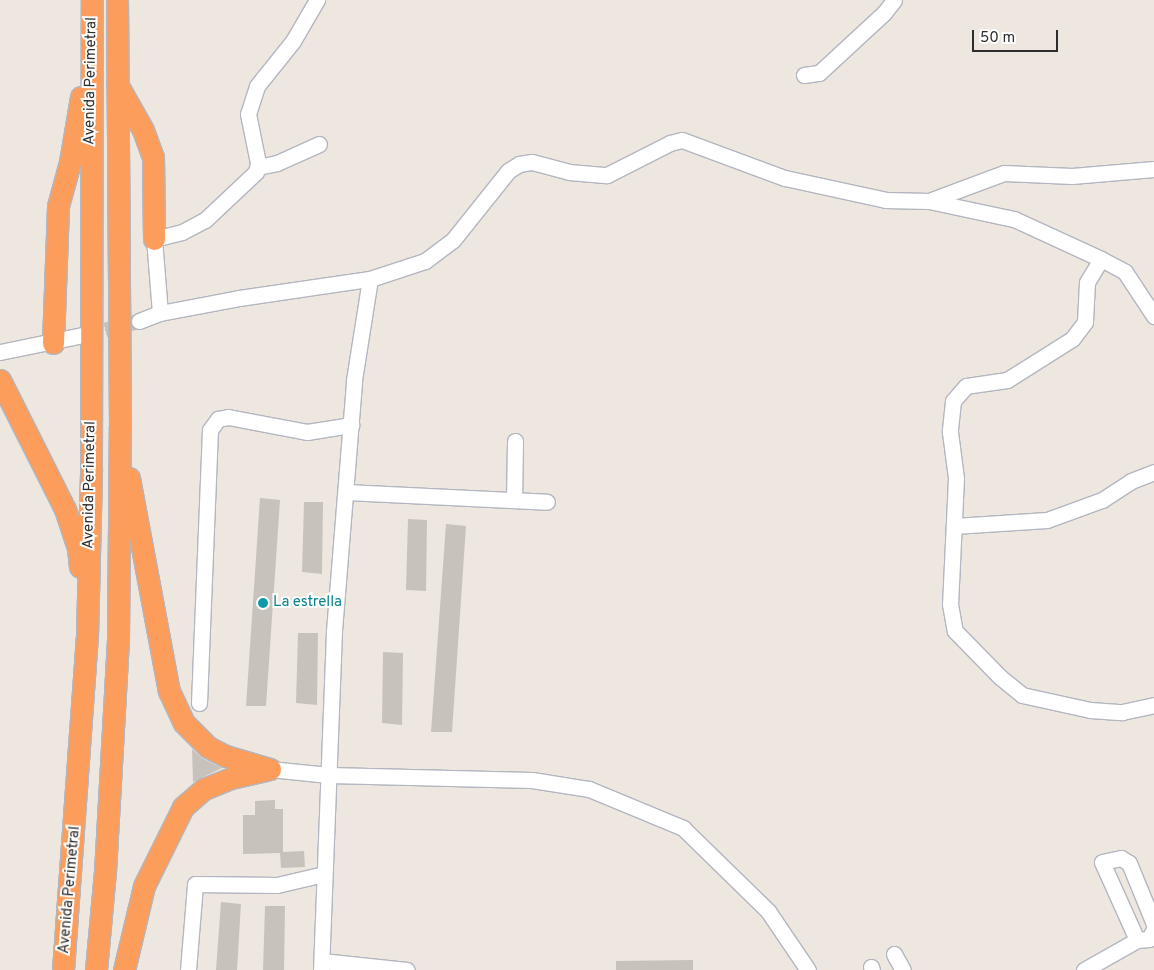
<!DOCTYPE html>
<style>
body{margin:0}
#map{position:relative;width:1154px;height:970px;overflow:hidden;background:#eee7e0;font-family:Overpass,sans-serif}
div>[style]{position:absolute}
.building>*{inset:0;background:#c7c2bb}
.minor-tunnel>*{height:15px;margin-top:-7.5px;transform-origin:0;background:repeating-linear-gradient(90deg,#c7c2bc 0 15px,transparent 0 23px)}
.roads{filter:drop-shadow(1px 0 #b3b6c0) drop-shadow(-1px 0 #b3b6c0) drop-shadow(0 1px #b3b6c0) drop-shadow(0 -1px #b3b6c0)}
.minor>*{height:15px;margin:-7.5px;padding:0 7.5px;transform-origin:7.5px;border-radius:7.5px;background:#fff}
.highway>*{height:21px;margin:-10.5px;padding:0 10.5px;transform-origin:10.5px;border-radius:10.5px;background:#fd9d5b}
.dots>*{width:14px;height:14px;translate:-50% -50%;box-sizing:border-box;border:2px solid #fff;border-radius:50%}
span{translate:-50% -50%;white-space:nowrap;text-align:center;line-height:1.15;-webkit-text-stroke:4px #fff;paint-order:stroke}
.street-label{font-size:15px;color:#2d2d2d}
.culture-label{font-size:15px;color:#0d838f}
.left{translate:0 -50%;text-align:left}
.scale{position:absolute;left:972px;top:30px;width:86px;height:22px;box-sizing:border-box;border:2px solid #2d2d2d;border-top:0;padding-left:6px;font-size:15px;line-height:18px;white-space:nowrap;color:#2d2d2d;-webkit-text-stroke:4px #fff;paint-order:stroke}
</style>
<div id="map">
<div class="building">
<i style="clip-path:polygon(260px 498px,280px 500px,266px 706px,246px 706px)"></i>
<i style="clip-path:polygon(304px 502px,323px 502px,322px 574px,302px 572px)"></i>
<i style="clip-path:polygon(408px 519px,427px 520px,426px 591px,406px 590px)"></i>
<i style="clip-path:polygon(446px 524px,466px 526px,452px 732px,431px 732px)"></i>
<i style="clip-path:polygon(298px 633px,318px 633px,317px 705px,296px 703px)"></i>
<i style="clip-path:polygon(383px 652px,403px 653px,402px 725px,382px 723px)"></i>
<i style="clip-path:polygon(192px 749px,202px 758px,222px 768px,193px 782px)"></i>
<i style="clip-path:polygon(275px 800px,275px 809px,283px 809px,283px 852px,304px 851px,305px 867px,281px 868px,280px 853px,243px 854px,243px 815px,255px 815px,255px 801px)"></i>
<i style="clip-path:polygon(221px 902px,241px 904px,237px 970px,216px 970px)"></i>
<i style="clip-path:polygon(265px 906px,285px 906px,284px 970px,263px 970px)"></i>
<i style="clip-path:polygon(693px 960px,693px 970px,616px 970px,616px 961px)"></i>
</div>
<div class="minor-tunnel">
<i style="left:83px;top:335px;width:58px;rotate:-14deg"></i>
</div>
<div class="roads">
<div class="minor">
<i style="left:804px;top:75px;width:15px;rotate:-8deg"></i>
<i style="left:819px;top:73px;width:88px;rotate:-42.7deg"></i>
<i style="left:884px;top:13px;width:16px;rotate:-52deg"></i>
<i style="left:258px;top:167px;width:19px;rotate:-12deg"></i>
<i style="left:277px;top:163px;width:46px;rotate:-24.3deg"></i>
<i style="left:929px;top:201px;width:87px;rotate:12deg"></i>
<i style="left:1014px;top:219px;width:96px;rotate:24.7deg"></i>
<i style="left:1101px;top:259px;width:27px;rotate:28deg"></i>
<i style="left:1125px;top:272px;width:53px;rotate:56.6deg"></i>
<i style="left:1101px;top:259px;width:27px;rotate:121deg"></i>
<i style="left:1087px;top:282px;width:40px;rotate:92.9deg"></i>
<i style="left:1085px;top:322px;width:21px;rotate:127deg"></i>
<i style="left:1072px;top:339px;width:77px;rotate:147.8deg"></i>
<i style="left:1007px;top:380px;width:41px;rotate:171.7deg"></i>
<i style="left:966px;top:386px;width:20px;rotate:131deg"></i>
<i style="left:953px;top:401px;width:31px;rotate:96deg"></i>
<i style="left:950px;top:432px;width:46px;rotate:82.6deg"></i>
<i style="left:956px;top:478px;width:126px;rotate:92.7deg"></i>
<i style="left:950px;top:604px;width:27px;rotate:80deg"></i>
<i style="left:955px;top:631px;width:64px;rotate:45.6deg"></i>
<i style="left:1000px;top:677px;width:28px;rotate:39deg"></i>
<i style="left:1022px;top:695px;width:70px;rotate:12.4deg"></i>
<i style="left:1090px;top:710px;width:32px;rotate:4deg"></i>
<i style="left:1122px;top:712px;width:33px;rotate:-12deg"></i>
<i style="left:160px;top:313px;width:74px;rotate:-94.6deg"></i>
<i style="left:154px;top:239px;width:29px;rotate:-14deg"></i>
<i style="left:182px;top:232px;width:26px;rotate:-28deg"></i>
<i style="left:205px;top:220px;width:70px;rotate:-43.3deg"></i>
<i style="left:256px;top:172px;width:9px;rotate:-77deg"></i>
<i style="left:258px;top:163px;width:50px;rotate:-101.5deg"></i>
<i style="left:248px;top:114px;width:29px;rotate:-72deg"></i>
<i style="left:257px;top:86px;width:58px;rotate:-51.3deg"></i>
<i style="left:293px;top:41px;width:48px;rotate:-59.7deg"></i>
<i style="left:139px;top:321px;width:22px;rotate:-21deg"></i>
<i style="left:160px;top:313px;width:80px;rotate:-10.8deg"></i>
<i style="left:239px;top:298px;width:132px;rotate:-8.3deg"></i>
<i style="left:370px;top:279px;width:58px;rotate:-18.1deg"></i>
<i style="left:425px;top:261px;width:35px;rotate:-37deg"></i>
<i style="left:453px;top:240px;width:88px;rotate:-51.4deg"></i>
<i style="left:508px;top:171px;width:13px;rotate:-32deg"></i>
<i style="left:519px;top:164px;width:13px;rotate:-9deg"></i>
<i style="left:532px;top:162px;width:38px;rotate:15deg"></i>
<i style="left:569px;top:172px;width:38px;rotate:5deg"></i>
<i style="left:607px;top:175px;width:71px;rotate:-26.9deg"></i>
<i style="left:670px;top:143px;width:12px;rotate:-14deg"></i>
<i style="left:682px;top:140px;width:110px;rotate:20.3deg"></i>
<i style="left:785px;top:178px;width:103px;rotate:12.3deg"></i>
<i style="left:886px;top:200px;width:43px;rotate:1.3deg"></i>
<i style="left:929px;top:201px;width:80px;rotate:-20.5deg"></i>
<i style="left:1004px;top:173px;width:68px;rotate:2.5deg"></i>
<i style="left:1072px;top:176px;width:82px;rotate:-4.9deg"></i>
<i style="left:0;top:352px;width:85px;rotate:-11.6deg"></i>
<i style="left:346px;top:492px;width:201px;rotate:2.8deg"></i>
<i style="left:514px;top:500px;width:59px;rotate:-89deg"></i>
<i style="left:954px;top:526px;width:93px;rotate:-3.7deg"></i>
<i style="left:1047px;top:520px;width:59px;rotate:-20deg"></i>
<i style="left:1102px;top:500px;width:35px;rotate:-33deg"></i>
<i style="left:1131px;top:481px;width:25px;rotate:-21deg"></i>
<i style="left:199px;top:703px;width:273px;rotate:-87.7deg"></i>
<i style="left:210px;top:430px;width:14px;rotate:-54deg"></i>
<i style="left:218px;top:419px;width:10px;rotate:-11deg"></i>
<i style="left:228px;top:417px;width:80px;rotate:10.8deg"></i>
<i style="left:307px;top:432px;width:45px;rotate:-9deg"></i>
<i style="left:270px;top:769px;width:59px;rotate:5.8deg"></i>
<i style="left:329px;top:775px;width:203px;rotate:1.4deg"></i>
<i style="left:532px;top:780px;width:58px;rotate:9deg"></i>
<i style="left:589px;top:789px;width:102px;rotate:22.5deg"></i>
<i style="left:683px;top:828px;width:119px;rotate:44.3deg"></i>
<i style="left:768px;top:911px;width:71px;rotate:55.9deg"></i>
<i style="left:1137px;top:940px;width:85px;rotate:-114.2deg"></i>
<i style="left:1102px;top:862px;width:19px;rotate:-12deg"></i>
<i style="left:1121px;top:858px;width:9px;rotate:32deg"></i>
<i style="left:1129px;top:863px;width:66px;rotate:67.7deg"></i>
<i style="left:894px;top:954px;width:18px;rotate:61deg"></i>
<i style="left:322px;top:961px;width:85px;rotate:6deg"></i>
<i style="left:871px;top:967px;width:3px;rotate:72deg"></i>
<i style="left:188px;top:970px;width:86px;rotate:-85.3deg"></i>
<i style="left:195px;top:884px;width:82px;rotate:0.7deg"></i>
<i style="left:277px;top:885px;width:48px;rotate:-13.2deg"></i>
<i style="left:321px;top:970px;width:339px;rotate:-87.8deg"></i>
<i style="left:334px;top:631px;width:252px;rotate:-85.4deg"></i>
<i style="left:354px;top:380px;width:102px;rotate:-81deg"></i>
<i style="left:1084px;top:970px;width:61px;rotate:-29.5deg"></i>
<i style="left:1137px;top:940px;width:12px;rotate:-5deg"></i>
<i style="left:1149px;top:939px;width:11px;rotate:-63deg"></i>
</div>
<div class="highway">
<i style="left:117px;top:84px;width:53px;rotate:60.5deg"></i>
<i style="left:143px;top:130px;width:29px;rotate:70deg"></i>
<i style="left:153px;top:157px;width:82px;rotate:89.3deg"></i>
<i style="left:53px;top:343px;width:137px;rotate:-87.9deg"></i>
<i style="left:58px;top:206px;width:46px;rotate:-74.7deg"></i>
<i style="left:70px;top:162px;width:66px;rotate:-80.4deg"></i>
<i style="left:0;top:380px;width:144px;rotate:63.3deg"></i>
<i style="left:65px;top:509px;width:41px;rotate:71.6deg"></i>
<i style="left:78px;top:548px;width:19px;rotate:84deg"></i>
<i style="left:129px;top:478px;width:217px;rotate:79.4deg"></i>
<i style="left:169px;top:691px;width:35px;rotate:65deg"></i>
<i style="left:184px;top:723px;width:34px;rotate:45deg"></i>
<i style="left:208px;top:747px;width:20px;rotate:27deg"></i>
<i style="left:226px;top:756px;width:46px;rotate:16.5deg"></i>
<i style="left:63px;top:970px;width:334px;rotate:-85.9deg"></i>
<i style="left:87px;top:637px;width:169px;rotate:-88.6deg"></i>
<i style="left:91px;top:468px;width:468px;rotate:-89.9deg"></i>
<i style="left:96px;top:970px;width:98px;rotate:-84.8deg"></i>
<i style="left:105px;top:872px;width:233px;rotate:-86.8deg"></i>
<i style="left:118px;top:639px;width:213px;rotate:-89.5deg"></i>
<i style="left:120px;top:426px;width:426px;rotate:-90.4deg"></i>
<i style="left:124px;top:970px;width:86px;rotate:-76.6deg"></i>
<i style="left:144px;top:886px;width:88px;rotate:-63.7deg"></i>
<i style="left:183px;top:807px;width:28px;rotate:-41deg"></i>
<i style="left:204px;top:789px;width:29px;rotate:-22deg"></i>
<i style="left:231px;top:778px;width:37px;rotate:-13deg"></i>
</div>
</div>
<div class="dots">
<i style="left:263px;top:603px;background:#0f9aa8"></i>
</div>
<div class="street-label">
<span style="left:91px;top:81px;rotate:-89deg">Avenida Perimetral</span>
<span style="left:90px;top:485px;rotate:-89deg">Avenida Perimetral</span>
<span style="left:70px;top:890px;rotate:-85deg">Avenida Perimetral</span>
</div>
<div class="culture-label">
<span class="left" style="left:273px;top:603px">La estrella</span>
</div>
<div class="scale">50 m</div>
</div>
